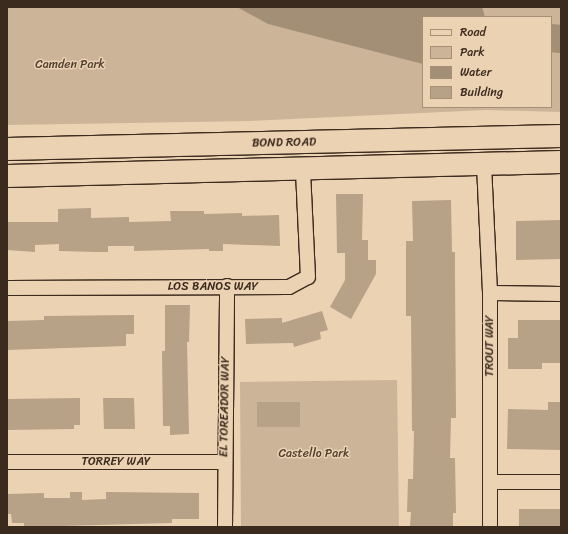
<!DOCTYPE html>
<style>
body{margin:0}
#map{position:relative;width:568px;height:534px;overflow:hidden;background:#ebd2b3;font-family:Sriracha,sans-serif}
div>[style]{position:absolute}
.green>*{inset:0;background:#cbb498}
.water>*{inset:0;background:#a38e76}
.river>*{height:28px;margin:-14px;padding:0 14px;transform-origin:14px;border-radius:14px;background:#a38e76}
.building>*{inset:0;background:#b7a187}
.roads{filter:drop-shadow(1px 0 #3b2a1e) drop-shadow(-1px 0 #3b2a1e) drop-shadow(0 1px #3b2a1e) drop-shadow(0 -1px #3b2a1e)}
.street>*{height:14px;margin:-7px;padding:0 7px;transform-origin:7px;border-radius:7px;background:#ebd2b3}
.primary>*{height:22px;margin:-11px;padding:0 11px;transform-origin:11px;border-radius:11px;background:#ebd2b3}
span{translate:-50% -50%;white-space:nowrap;text-align:center;line-height:1.15;-webkit-text-stroke:3px #ebd2b3;paint-order:stroke}
.park-label{font-size:12px;color:#513f30}
.street-label{font-size:12px;color:#3b2a1e}
.frame{position:absolute;inset:0;border:8px solid #3b2a1e;pointer-events:none}
.legend{position:absolute;left:422px;top:16px;width:130px;height:92px;box-sizing:border-box;background:#ebd2b3;border:1px solid #a58f77;margin:0;padding:5px 7px;list-style:none;font-size:12px;color:#3b2a1e}
.legend li{display:flex;align-items:center;gap:8px;height:20px}
.legend b{width:20px;border:1px solid #a58f77}
</style>
<div id="map">
<div class="green">
<i style="clip-path:polygon(evenodd,7px 7px,561px 7px,561px 112px,486px 110px,249px 121px,7px 125px,7px 7px,423px 17px,551px 17px,551px 107px,423px 107px,423px 17px)"></i>
<i style="clip-path:polygon(397px 380px,399px 527px,241px 527px,240px 382px)"></i>
</div>
<div class="water">
<i style="clip-path:polygon(237px 7px,482px 7px,485px 17px,423px 17px,423px 64px,268px 24px)"></i>
</div>
<div class="river">
<i style="left:551px;top:38px;width:10px;rotate:6deg"></i>
</div>
<div class="building">
<i style="clip-path:polygon(336px 194px,363px 194px,362px 240px,368px 240px,368px 260px,376px 260px,376px 274px,351px 319px,330px 307px,345px 280px,345px 253px,337px 253px)"></i>
<i style="clip-path:polygon(451px 200px,452px 252px,455px 252px,455px 274px,456px 418px,451px 418px,450px 458px,455px 458px,456px 513px,453px 513px,453px 527px,410px 527px,411px 512px,407px 512px,408px 479px,413px 479px,414px 431px,412px 431px,411px 316px,406px 316px,406px 241px,413px 241px,412px 201px)"></i>
<i style="clip-path:polygon(91px 208px,91px 218px,129px 217px,129px 222px,171px 221px,170px 211px,204px 211px,204px 214px,242px 213px,242px 216px,279px 215px,280px 246px,223px 244px,223px 251px,209px 251px,209px 249px,134px 251px,134px 246px,108px 246px,108px 252px,96px 252px,59px 251px,59px 244px,35px 245px,35px 252px,7px 250px,7px 222px,58px 222px,58px 209px)"></i>
<i style="clip-path:polygon(561px 220px,561px 259px,516px 260px,516px 221px)"></i>
<i style="clip-path:polygon(165px 305px,190px 305px,189px 342px,187px 342px,189px 434px,170px 435px,170px 426px,163px 426px,162px 351px,165px 351px)"></i>
<i style="clip-path:polygon(322px 311px,328px 330px,320px 332px,321px 339px,294px 347px,293px 343px,246px 344px,245px 319px,282px 318px,282px 323px)"></i>
<i style="clip-path:polygon(134px 315px,134px 334px,126px 334px,126px 346px,7px 350px,7px 321px,44px 320px,44px 316px)"></i>
<i style="clip-path:polygon(518px 320px,561px 320px,561px 363px,542px 363px,542px 369px,508px 369px,508px 338px,518px 338px)"></i>
<i style="clip-path:polygon(80px 398px,80px 425px,74px 425px,74px 429px,7px 430px,7px 399px)"></i>
<i style="clip-path:polygon(103px 398px,134px 398px,135px 429px,104px 429px)"></i>
<i style="clip-path:polygon(257px 402px,300px 402px,300px 427px,257px 427px)"></i>
<i style="clip-path:polygon(548px 402px,561px 402px,561px 450px,507px 449px,508px 409px,548px 410px)"></i>
<i style="clip-path:polygon(70px 492px,82px 492px,82px 500px,106px 499px,106px 492px,199px 493px,199px 519px,172px 519px,172px 523px,24px 527px,24px 523px,12px 523px,11px 514px,7px 514px,7px 494px,44px 493px,44px 498px,70px 498px)"></i>
<i style="clip-path:polygon(519px 509px,561px 509px,561px 527px,519px 527px)"></i>
</div>
<div class="roads">
<div class="street">
<i style="left:484px;top:165px;width:128px;rotate:87.3deg"></i>
<i style="left:490px;top:293px;width:234px;rotate:90deg"></i>
<i style="left:7px;top:288px;width:282px;rotate:-0.2deg"></i>
<i style="left:289px;top:287px;width:21px;rotate:-28deg"></i>
<i style="left:308px;top:277px;width:107px;rotate:-92.7deg"></i>
<i style="left:490px;top:293px;width:71px;rotate:0.8deg"></i>
<i style="left:7px;top:462px;width:218px"></i>
<i style="left:490px;top:482px;width:71px"></i>
<i style="left:225px;top:527px;width:241px;rotate:-89.5deg"></i>
</div>
<div class="primary">
<i style="left:7px;top:149px;width:554px;rotate:-1.34deg"></i>
<i style="left:7px;top:176px;width:554px;rotate:-1.45deg"></i>
</div>
</div>
<div class="park-label">
<span style="left:70px;top:65px">Camden Park</span>
<span style="left:314px;top:454px">Castello Park</span>
</div>
<div class="street-label">
<span style="left:284px;top:143px;rotate:-1deg">BOND ROAD</span>
<span style="left:213px;top:287px">LOS BANOS WAY</span>
<span style="left:490px;top:346px;rotate:-90deg">TROUT WAY</span>
<span style="left:225px;top:407px;rotate:-89deg">EL TOREADOR WAY</span>
<span style="left:116px;top:462px">TORREY WAY</span>
</div>
<div class="frame"></div>
<ul class="legend">
<li><b style="height:5px;background:#ebd2b3"></b>Road</li>
<li><b style="height:11px;background:#cbb498"></b>Park</li>
<li><b style="height:11px;background:#a38e76"></b>Water</li>
<li><b style="height:11px;background:#b7a187"></b>Building</li>
</ul>
</div>
